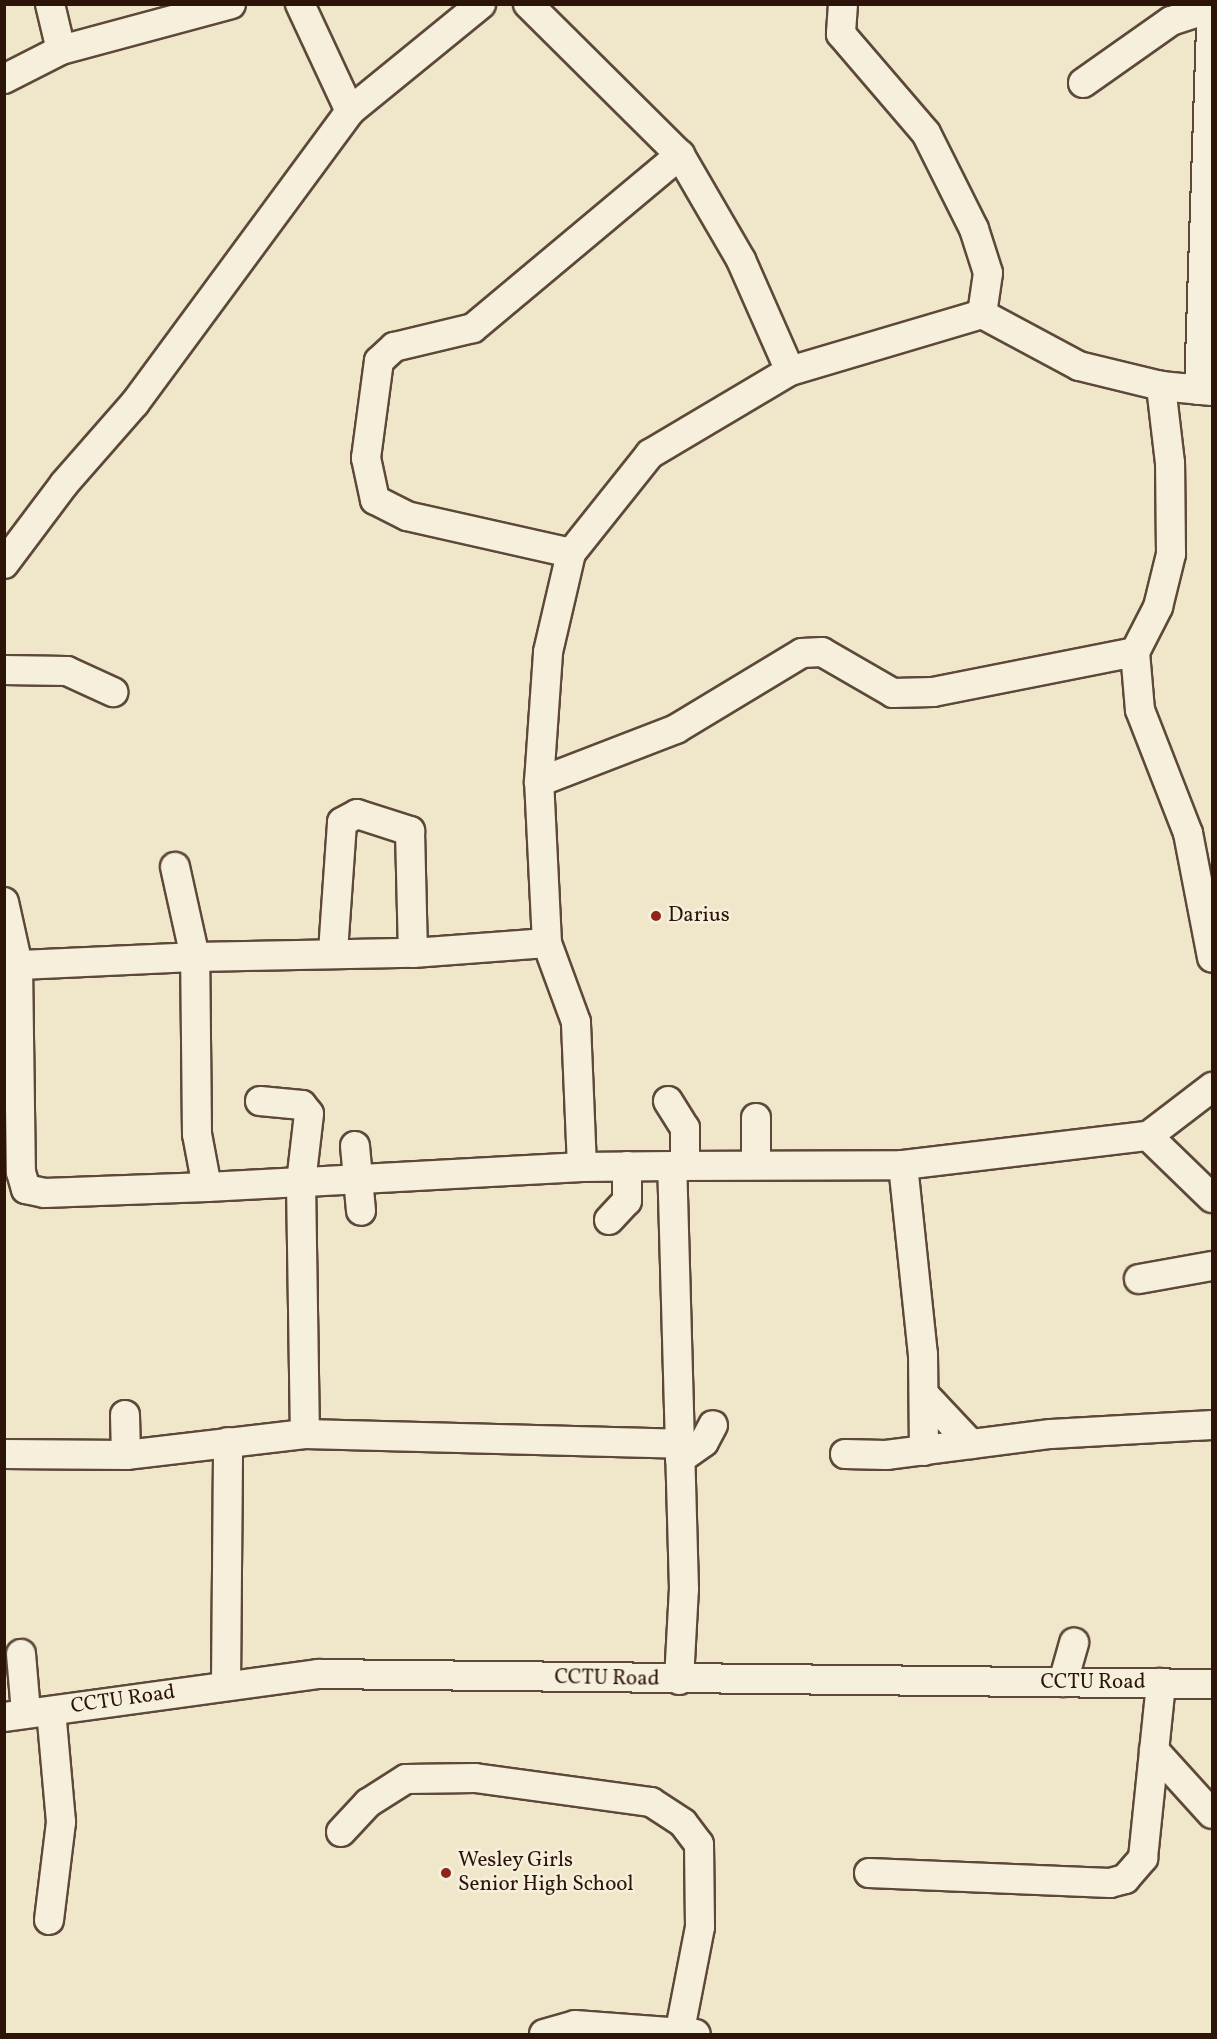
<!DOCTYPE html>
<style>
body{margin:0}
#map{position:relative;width:1217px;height:2039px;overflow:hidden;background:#f0e6c9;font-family:Vollkorn,serif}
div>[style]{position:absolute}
.roads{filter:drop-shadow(2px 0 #5d4839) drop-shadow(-2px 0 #5d4839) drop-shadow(0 2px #5d4839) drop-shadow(0 -2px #5d4839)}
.minor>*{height:28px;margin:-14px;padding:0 14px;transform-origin:14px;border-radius:14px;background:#f5efdc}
.dots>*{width:16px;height:16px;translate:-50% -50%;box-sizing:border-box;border:3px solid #f5efdc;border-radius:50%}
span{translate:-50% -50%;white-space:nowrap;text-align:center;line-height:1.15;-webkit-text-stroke:5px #f5efdc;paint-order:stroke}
.poi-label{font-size:21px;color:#2c1409}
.left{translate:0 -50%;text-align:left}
.street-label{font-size:21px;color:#2c1409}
.frame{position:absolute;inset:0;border:6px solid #2c1409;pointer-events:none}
</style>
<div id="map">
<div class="roads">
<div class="minor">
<i style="left:50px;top:4px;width:47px;rotate:76.6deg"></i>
<i style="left:300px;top:4px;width:118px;rotate:65deg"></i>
<i style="left:528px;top:4px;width:214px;rotate:44.8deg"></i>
<i style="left:680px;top:155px;width:121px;rotate:59.8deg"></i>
<i style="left:741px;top:260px;width:121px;rotate:66.2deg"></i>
<i style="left:790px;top:371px;width:200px;rotate:-16.5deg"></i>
<i style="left:982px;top:314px;width:110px;rotate:28.2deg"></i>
<i style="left:1079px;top:366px;width:84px;rotate:13.7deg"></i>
<i style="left:1161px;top:386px;width:51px;rotate:5.6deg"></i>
<i style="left:843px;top:4px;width:30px;rotate:94deg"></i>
<i style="left:841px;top:34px;width:130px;rotate:49.4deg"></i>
<i style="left:926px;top:133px;width:107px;rotate:63.4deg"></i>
<i style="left:974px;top:229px;width:46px;rotate:72.3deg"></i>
<i style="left:988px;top:273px;width:41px;rotate:98.3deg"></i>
<i style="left:4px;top:79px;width:64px;rotate:-27deg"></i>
<i style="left:61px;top:50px;width:176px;rotate:-15.1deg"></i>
<i style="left:1083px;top:83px;width:108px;rotate:-35.2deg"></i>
<i style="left:1171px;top:21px;width:42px;rotate:-18deg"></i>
<i style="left:1199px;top:390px;width:383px;rotate:-88.1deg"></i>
<i style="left:571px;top:553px;width:168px;rotate:-167.3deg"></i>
<i style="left:407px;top:516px;width:36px;rotate:-153deg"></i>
<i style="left:375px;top:500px;width:43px;rotate:-102.1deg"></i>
<i style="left:366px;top:458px;width:98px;rotate:-82.4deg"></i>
<i style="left:379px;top:361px;width:21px;rotate:-43deg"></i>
<i style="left:394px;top:347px;width:81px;rotate:-13.5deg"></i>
<i style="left:473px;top:328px;width:270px;rotate:-39.9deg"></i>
<i style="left:4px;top:564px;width:100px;rotate:-53.1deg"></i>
<i style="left:64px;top:484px;width:108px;rotate:-48.8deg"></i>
<i style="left:135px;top:403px;width:363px;rotate:-53.6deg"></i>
<i style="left:350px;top:111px;width:169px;rotate:-39.2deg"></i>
<i style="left:1135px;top:652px;width:58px;rotate:85.1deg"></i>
<i style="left:1140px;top:710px;width:132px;rotate:68.7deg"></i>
<i style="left:1188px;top:833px;width:127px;rotate:79.1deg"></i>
<i style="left:4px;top:670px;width:63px;rotate:0.9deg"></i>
<i style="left:67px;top:671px;width:51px;rotate:24.5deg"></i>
<i style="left:539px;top:782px;width:147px;rotate:-21.1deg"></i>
<i style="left:676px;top:729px;width:147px;rotate:-31.1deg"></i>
<i style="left:802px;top:653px;width:20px;rotate:-3deg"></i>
<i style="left:822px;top:652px;width:82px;rotate:30deg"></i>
<i style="left:893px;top:693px;width:40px;rotate:-1.4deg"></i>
<i style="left:933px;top:692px;width:206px;rotate:-11.2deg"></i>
<i style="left:1135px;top:652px;width:51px;rotate:-62.9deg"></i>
<i style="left:1158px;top:607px;width:55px;rotate:-76.2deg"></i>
<i style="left:1171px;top:554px;width:91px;rotate:-90.6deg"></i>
<i style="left:1170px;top:463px;width:78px;rotate:-96.7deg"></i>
<i style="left:175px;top:867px;width:92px;rotate:77.5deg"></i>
<i style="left:195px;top:957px;width:177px;rotate:177.4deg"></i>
<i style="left:18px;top:965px;width:207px;rotate:89.2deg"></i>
<i style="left:21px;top:1172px;width:18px;rotate:74deg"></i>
<i style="left:26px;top:1189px;width:19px;rotate:12deg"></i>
<i style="left:45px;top:1193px;width:162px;rotate:-2.1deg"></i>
<i style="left:4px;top:902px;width:65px;rotate:77.5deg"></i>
<i style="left:333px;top:952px;width:130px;rotate:-86deg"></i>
<i style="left:342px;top:822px;width:17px;rotate:-28deg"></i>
<i style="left:357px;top:814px;width:56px;rotate:17.8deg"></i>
<i style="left:410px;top:831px;width:122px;rotate:88.6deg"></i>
<i style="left:260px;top:1101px;width:42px;rotate:5.4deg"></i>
<i style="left:302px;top:1105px;width:11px;rotate:52deg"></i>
<i style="left:309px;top:1114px;width:68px;rotate:96.7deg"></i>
<i style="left:301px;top:1182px;width:94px;rotate:177deg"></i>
<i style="left:207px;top:1187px;width:54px;rotate:-100.7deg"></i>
<i style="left:197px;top:1134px;width:177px;rotate:-90.6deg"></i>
<i style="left:195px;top:957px;width:218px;rotate:-1.1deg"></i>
<i style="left:413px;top:953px;width:134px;rotate:-4.3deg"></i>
<i style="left:668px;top:1101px;width:32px;rotate:58deg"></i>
<i style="left:685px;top:1128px;width:38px;rotate:90deg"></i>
<i style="left:756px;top:1118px;width:45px;rotate:90deg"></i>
<i style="left:1148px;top:1136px;width:81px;rotate:-37.4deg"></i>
<i style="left:355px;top:1146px;width:65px;rotate:84.7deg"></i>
<i style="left:903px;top:1165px;width:190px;rotate:84deg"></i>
<i style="left:923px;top:1354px;width:97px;rotate:89.4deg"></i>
<i style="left:672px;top:1166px;width:90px;rotate:179.4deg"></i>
<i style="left:582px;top:1167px;width:145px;rotate:-92.4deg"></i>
<i style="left:576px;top:1022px;width:84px;rotate:-110.2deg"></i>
<i style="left:547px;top:943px;width:161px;rotate:-92.8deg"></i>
<i style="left:539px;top:782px;width:130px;rotate:-86deg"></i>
<i style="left:548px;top:652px;width:102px;rotate:-76.9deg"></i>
<i style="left:571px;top:553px;width:127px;rotate:-51.4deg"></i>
<i style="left:650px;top:454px;width:163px;rotate:-30.7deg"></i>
<i style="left:582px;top:1167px;width:281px;rotate:176.9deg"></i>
<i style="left:301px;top:1182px;width:252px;rotate:89.1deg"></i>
<i style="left:305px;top:1434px;width:375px;rotate:1.5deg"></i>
<i style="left:609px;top:1220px;width:26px;rotate:-47deg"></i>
<i style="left:627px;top:1201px;width:35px;rotate:-90deg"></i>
<i style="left:1139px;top:1279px;width:74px;rotate:-10.1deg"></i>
<i style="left:924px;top:1394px;width:69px;rotate:46.8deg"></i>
<i style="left:125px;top:1415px;width:40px;rotate:88.6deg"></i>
<i style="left:4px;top:1454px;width:122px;rotate:0.5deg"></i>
<i style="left:126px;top:1455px;width:180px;rotate:-6.7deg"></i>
<i style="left:845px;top:1454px;width:41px;rotate:1.4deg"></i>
<i style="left:886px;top:1455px;width:166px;rotate:-7.3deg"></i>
<i style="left:1051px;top:1434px;width:161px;rotate:-3.2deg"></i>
<i style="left:680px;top:1459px;width:29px;rotate:-35deg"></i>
<i style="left:704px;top:1442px;width:19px;rotate:-62deg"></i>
<i style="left:21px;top:1654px;width:58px;rotate:85.1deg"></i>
<i style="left:679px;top:1680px;width:91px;rotate:-86.9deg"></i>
<i style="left:684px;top:1589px;width:423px;rotate:-91.6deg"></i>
<i style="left:672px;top:1166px;width:231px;rotate:-0.2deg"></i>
<i style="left:903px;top:1165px;width:247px;rotate:-6.8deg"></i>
<i style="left:1148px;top:1136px;width:89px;rotate:44.1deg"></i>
<i style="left:1063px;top:1682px;width:41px;rotate:-74.2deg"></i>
<i style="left:226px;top:1685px;width:243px;rotate:-89.5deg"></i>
<i style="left:4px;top:1717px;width:317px;rotate:-7.8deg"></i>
<i style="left:318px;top:1674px;width:894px;rotate:0.64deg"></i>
<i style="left:1154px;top:1750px;width:86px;rotate:47.8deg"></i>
<i style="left:341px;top:1832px;width:40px;rotate:-47deg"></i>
<i style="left:368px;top:1803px;width:45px;rotate:-32.3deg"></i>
<i style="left:406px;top:1779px;width:69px;rotate:-0.8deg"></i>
<i style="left:475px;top:1778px;width:178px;rotate:7.8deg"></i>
<i style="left:651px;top:1802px;width:38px;rotate:33deg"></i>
<i style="left:683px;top:1823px;width:26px;rotate:53deg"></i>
<i style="left:699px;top:1844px;width:83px;rotate:89.3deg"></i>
<i style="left:700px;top:1927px;width:105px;rotate:101deg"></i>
<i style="left:869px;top:1873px;width:241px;rotate:2.4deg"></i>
<i style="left:1110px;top:1883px;width:16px;rotate:-15deg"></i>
<i style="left:1125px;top:1879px;width:28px;rotate:-49deg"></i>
<i style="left:1143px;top:1858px;width:176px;rotate:-84.1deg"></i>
<i style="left:49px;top:1920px;width:99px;rotate:-83deg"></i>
<i style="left:61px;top:1822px;width:111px;rotate:-95.1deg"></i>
<i style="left:544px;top:2034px;width:32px;rotate:-16deg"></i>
<i style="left:575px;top:2025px;width:121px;rotate:4.3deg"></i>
</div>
</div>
<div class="dots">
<i style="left:656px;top:916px;background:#8f2418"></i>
<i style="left:446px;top:1873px;background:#8f2418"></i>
</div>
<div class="poi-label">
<span class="left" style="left:668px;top:916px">Darius</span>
<span class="left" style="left:458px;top:1873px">Wesley Girls<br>Senior High School</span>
</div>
<div class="street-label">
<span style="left:607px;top:1679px;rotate:1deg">CCTU Road</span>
<span style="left:1093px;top:1683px">CCTU Road</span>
<span style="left:123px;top:1700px;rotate:-8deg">CCTU Road</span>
</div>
<div class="frame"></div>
</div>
